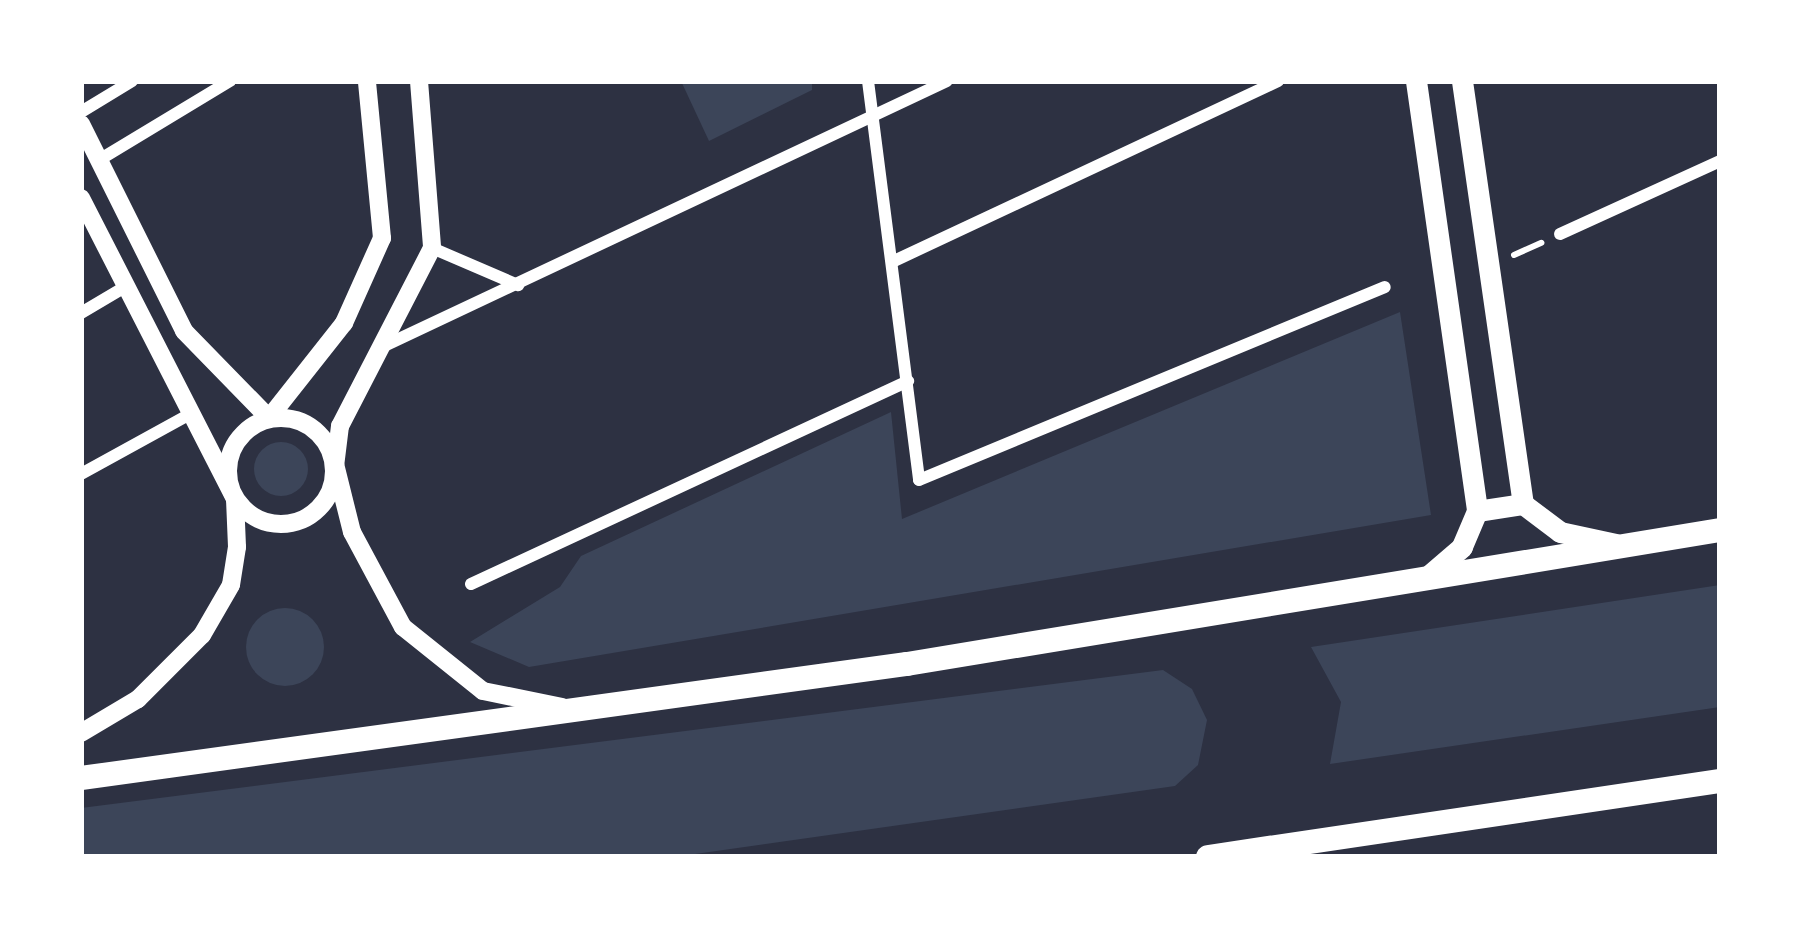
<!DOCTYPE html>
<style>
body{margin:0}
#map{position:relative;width:1801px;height:938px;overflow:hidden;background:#2d3142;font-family:"Public Sans",sans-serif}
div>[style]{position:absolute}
.green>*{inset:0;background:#3c4559}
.round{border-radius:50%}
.path>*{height:6px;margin:-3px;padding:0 3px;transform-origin:3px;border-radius:3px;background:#fff}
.minor>*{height:12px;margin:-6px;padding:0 6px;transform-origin:6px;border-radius:6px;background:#fff}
.tertiary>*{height:18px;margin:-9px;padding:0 9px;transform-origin:9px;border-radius:9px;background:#fff}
.tertiary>.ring{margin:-9px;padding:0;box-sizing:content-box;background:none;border:18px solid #fff;border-radius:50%}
.secondary>*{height:21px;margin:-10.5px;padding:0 10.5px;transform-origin:10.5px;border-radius:10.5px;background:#fff}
.primary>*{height:24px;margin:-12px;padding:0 12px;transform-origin:12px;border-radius:12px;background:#fff}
span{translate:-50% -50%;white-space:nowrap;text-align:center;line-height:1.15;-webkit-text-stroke:12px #fff;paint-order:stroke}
.frame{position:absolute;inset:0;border:84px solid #fff;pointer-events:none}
</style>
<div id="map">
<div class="green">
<i style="clip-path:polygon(681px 81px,812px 81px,812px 90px,709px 141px)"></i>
<i style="clip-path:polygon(1400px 312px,1431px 515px,529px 667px,470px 642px,560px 587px,581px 556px,891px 412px,902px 519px)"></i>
<i class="round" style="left:254px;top:442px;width:54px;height:54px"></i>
<i style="clip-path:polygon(1720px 585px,1720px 707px,1330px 764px,1341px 702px,1311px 647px)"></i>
<i class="round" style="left:246px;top:608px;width:78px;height:78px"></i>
<i style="clip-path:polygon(1163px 670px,1192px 689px,1207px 720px,1198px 765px,1175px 786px,674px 857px,81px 857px,81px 808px)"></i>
</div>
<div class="path">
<i style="left:1514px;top:255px;width:30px;rotate:-24deg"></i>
</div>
<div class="minor">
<i style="left:868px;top:81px;width:402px;rotate:82.7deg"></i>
<i style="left:919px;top:480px;width:504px;rotate:-22.5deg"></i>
<i style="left:81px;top:112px;width:60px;rotate:-31.3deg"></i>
<i style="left:99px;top:160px;width:153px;rotate:-31.1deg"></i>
<i style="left:1560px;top:234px;width:176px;rotate:-24.5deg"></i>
<i style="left:432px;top:248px;width:94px;rotate:23.3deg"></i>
<i style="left:894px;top:261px;width:424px;rotate:-25.1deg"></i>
<i style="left:81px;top:313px;width:51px;rotate:-30.6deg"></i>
<i style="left:384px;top:346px;width:622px;rotate:-25.21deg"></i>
<i style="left:81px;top:474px;width:124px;rotate:-28.8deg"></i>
<i style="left:471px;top:584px;width:482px;rotate:-24.9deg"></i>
</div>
<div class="tertiary">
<i style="left:419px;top:81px;width:168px;rotate:85.5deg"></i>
<i style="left:432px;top:248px;width:200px;rotate:117.3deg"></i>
<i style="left:340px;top:426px;width:38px;rotate:97deg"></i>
<i style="left:335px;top:464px;width:70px;rotate:76deg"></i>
<i style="left:352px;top:532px;width:108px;rotate:61.8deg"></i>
<i style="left:403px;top:627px;width:102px;rotate:38.7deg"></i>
<i style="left:483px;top:691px;width:81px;rotate:11.4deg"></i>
<i style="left:81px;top:124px;width:231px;rotate:63.5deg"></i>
<i style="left:184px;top:331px;width:122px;rotate:45.7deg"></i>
<i style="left:269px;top:418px;width:121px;rotate:-51.7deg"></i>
<i style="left:344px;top:323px;width:93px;rotate:-65.9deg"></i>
<i style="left:382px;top:238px;width:158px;rotate:-95.5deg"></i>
<i style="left:81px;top:198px;width:338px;rotate:62.9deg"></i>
<i style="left:235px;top:499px;width:48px;rotate:87.6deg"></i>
<i style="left:237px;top:547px;width:38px;rotate:99deg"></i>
<i style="left:231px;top:585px;width:58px;rotate:120.1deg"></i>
<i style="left:202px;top:635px;width:91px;rotate:135deg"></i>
<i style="left:138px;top:699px;width:66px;rotate:149.2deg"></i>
<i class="ring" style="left:228px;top:418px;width:88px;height:88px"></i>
</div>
<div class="secondary">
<i style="left:1416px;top:81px;width:434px;rotate:81.9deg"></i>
<i style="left:1477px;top:511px;width:39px;rotate:113deg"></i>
<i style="left:1462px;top:547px;width:46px;rotate:139.4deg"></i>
<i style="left:1462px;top:81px;width:427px;rotate:81.8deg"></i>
<i style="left:1523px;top:504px;width:46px;rotate:37.1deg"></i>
<i style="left:1560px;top:532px;width:57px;rotate:12.1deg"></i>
<i style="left:1477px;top:511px;width:47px;rotate:-8.7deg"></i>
</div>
<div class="primary">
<i style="left:81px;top:778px;width:834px;rotate:-7.86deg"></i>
<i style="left:907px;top:664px;width:824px;rotate:-9.36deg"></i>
<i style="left:1208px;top:857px;width:518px;rotate:-8.44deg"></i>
</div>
<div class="frame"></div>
</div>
